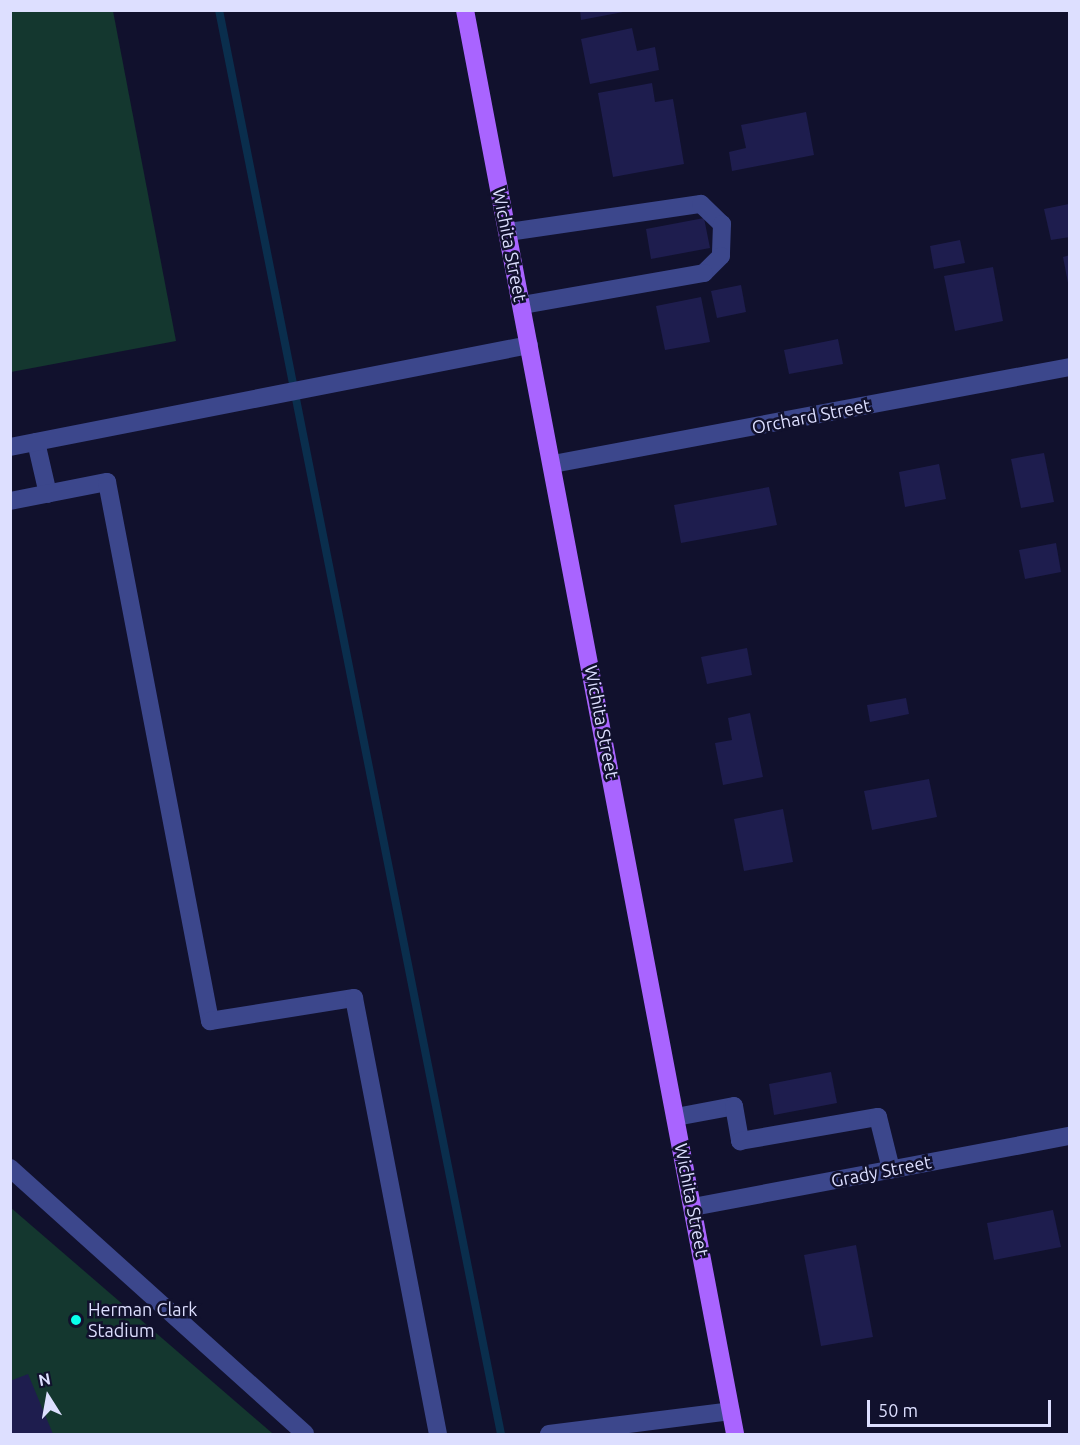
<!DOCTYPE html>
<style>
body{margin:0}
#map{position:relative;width:1080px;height:1445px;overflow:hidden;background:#11112d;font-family:Ubuntu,sans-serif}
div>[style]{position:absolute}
.green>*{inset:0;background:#14372f}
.stream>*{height:8px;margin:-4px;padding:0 4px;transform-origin:4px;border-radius:4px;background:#0a2e4d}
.building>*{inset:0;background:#1e1d4e}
.minor>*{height:18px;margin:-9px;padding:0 9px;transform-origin:9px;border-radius:9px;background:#3c478c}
.major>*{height:18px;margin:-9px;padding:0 9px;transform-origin:9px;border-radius:9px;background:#a964ff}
.dots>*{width:16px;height:16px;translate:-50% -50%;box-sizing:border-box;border:3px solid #11112d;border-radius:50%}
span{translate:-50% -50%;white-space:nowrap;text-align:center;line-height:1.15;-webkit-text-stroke:5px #11112d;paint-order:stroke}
.street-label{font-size:18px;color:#dddfff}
.poi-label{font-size:18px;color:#dddfff}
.left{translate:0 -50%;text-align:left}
.frame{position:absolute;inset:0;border:12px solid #dddfff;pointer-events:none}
.north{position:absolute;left:18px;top:1367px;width:60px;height:60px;-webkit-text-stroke:4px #11112d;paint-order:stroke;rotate:349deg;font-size:16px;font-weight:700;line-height:24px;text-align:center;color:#dddfff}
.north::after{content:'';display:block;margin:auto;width:21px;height:27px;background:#dddfff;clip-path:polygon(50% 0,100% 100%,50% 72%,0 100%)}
.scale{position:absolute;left:867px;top:1400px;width:184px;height:27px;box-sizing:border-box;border:3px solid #dddfff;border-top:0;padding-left:8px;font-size:18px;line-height:21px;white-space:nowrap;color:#dddfff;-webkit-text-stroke:4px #11112d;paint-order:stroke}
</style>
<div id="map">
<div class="green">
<i style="clip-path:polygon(11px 10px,113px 11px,176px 341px,11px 372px)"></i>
<i style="clip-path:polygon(10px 1207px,272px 1433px,272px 1434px,11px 1434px)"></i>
</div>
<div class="stream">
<i style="left:219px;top:10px;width:1452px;rotate:78.8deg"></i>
</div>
<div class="building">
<i style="clip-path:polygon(580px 10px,623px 10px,623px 12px,581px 20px)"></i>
<i style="clip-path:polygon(632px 28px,637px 51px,655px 47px,659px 70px,590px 84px,581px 39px)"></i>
<i style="clip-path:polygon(652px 83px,655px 102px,673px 99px,684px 164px,613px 177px,598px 93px)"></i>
<i style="clip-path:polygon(806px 112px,814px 155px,732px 171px,729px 152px,746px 148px,741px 125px)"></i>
<i style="clip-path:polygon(1069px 204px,1070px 237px,1051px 240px,1044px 209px)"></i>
<i style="clip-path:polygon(704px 218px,710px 248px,651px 259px,646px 229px)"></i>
<i style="clip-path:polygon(960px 240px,965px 263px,934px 269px,930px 246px)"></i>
<i style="clip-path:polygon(1070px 255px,1070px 283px,1068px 283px,1063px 257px)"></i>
<i style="clip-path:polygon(993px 267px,1003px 321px,955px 331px,944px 276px)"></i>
<i style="clip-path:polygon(741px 285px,746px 312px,717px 318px,711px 291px)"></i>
<i style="clip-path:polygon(701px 297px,710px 342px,665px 350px,656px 306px)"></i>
<i style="clip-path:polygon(838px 339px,843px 364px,789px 374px,784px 350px)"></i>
<i style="clip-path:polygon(1044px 453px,1054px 502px,1021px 508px,1011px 459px)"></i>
<i style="clip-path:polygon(939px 464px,946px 499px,905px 507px,899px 472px)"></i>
<i style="clip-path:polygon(769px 487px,777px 525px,681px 543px,674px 505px)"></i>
<i style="clip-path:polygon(1056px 543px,1061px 572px,1025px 579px,1019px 550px)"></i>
<i style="clip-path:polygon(747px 648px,752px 675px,707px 684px,701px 657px)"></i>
<i style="clip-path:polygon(906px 698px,909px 714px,870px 722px,867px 705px)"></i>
<i style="clip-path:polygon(750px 713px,763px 777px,723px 785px,715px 743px,732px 740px,728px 718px)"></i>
<i style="clip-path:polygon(929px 779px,937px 817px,872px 830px,864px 791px)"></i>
<i style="clip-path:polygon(783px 809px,793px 862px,744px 871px,734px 819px)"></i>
<i style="clip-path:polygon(831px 1072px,837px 1103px,774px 1115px,769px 1084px)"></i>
<i style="clip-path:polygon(1053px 1210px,1061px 1247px,994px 1260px,987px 1223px)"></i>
<i style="clip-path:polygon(856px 1245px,873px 1337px,821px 1346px,804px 1255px)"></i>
<i style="clip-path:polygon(28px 1374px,53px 1434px,10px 1434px,10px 1381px)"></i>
</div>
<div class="minor">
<i style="left:508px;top:232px;width:195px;rotate:-8.3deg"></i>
<i style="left:701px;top:204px;width:29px;rotate:44deg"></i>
<i style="left:722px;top:224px;width:32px;rotate:92deg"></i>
<i style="left:721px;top:256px;width:24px;rotate:135deg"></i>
<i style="left:704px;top:273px;width:185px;rotate:170deg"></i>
<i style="left:36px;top:442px;width:53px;rotate:77deg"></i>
<i style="left:10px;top:447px;width:529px;rotate:-11.12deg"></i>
<i style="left:553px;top:464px;width:526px;rotate:-10.63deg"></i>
<i style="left:10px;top:501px;width:99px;rotate:-11.1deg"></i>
<i style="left:107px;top:482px;width:549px;rotate:79.18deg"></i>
<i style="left:210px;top:1021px;width:146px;rotate:-9.1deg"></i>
<i style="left:354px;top:998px;width:444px;rotate:79.1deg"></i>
<i style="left:676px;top:1117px;width:59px;rotate:-10.7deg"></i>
<i style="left:734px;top:1106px;width:36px;rotate:80deg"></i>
<i style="left:740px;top:1141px;width:140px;rotate:-9.9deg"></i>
<i style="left:878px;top:1117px;width:54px;rotate:76deg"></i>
<i style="left:10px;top:1168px;width:397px;rotate:42deg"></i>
<i style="left:693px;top:1207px;width:384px;rotate:-10.7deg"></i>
<i style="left:549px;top:1434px;width:183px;rotate:-7.2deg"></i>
</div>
<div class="major">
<i style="left:465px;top:10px;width:1449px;rotate:79.26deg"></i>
</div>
<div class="dots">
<i style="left:76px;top:1320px;background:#09ffec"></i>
</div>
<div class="street-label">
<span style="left:510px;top:245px;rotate:79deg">Wichita Street</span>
<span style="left:811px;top:416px;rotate:-11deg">Orchard Street</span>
<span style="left:602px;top:722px;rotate:79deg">Wichita Street</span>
<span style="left:881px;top:1171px;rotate:-11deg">Grady Street</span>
<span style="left:692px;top:1200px;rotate:79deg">Wichita Street</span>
</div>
<div class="poi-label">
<span class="left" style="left:88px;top:1320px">Herman Clark<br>Stadium</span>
</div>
<div class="frame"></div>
<div class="north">N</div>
<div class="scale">50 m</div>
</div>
